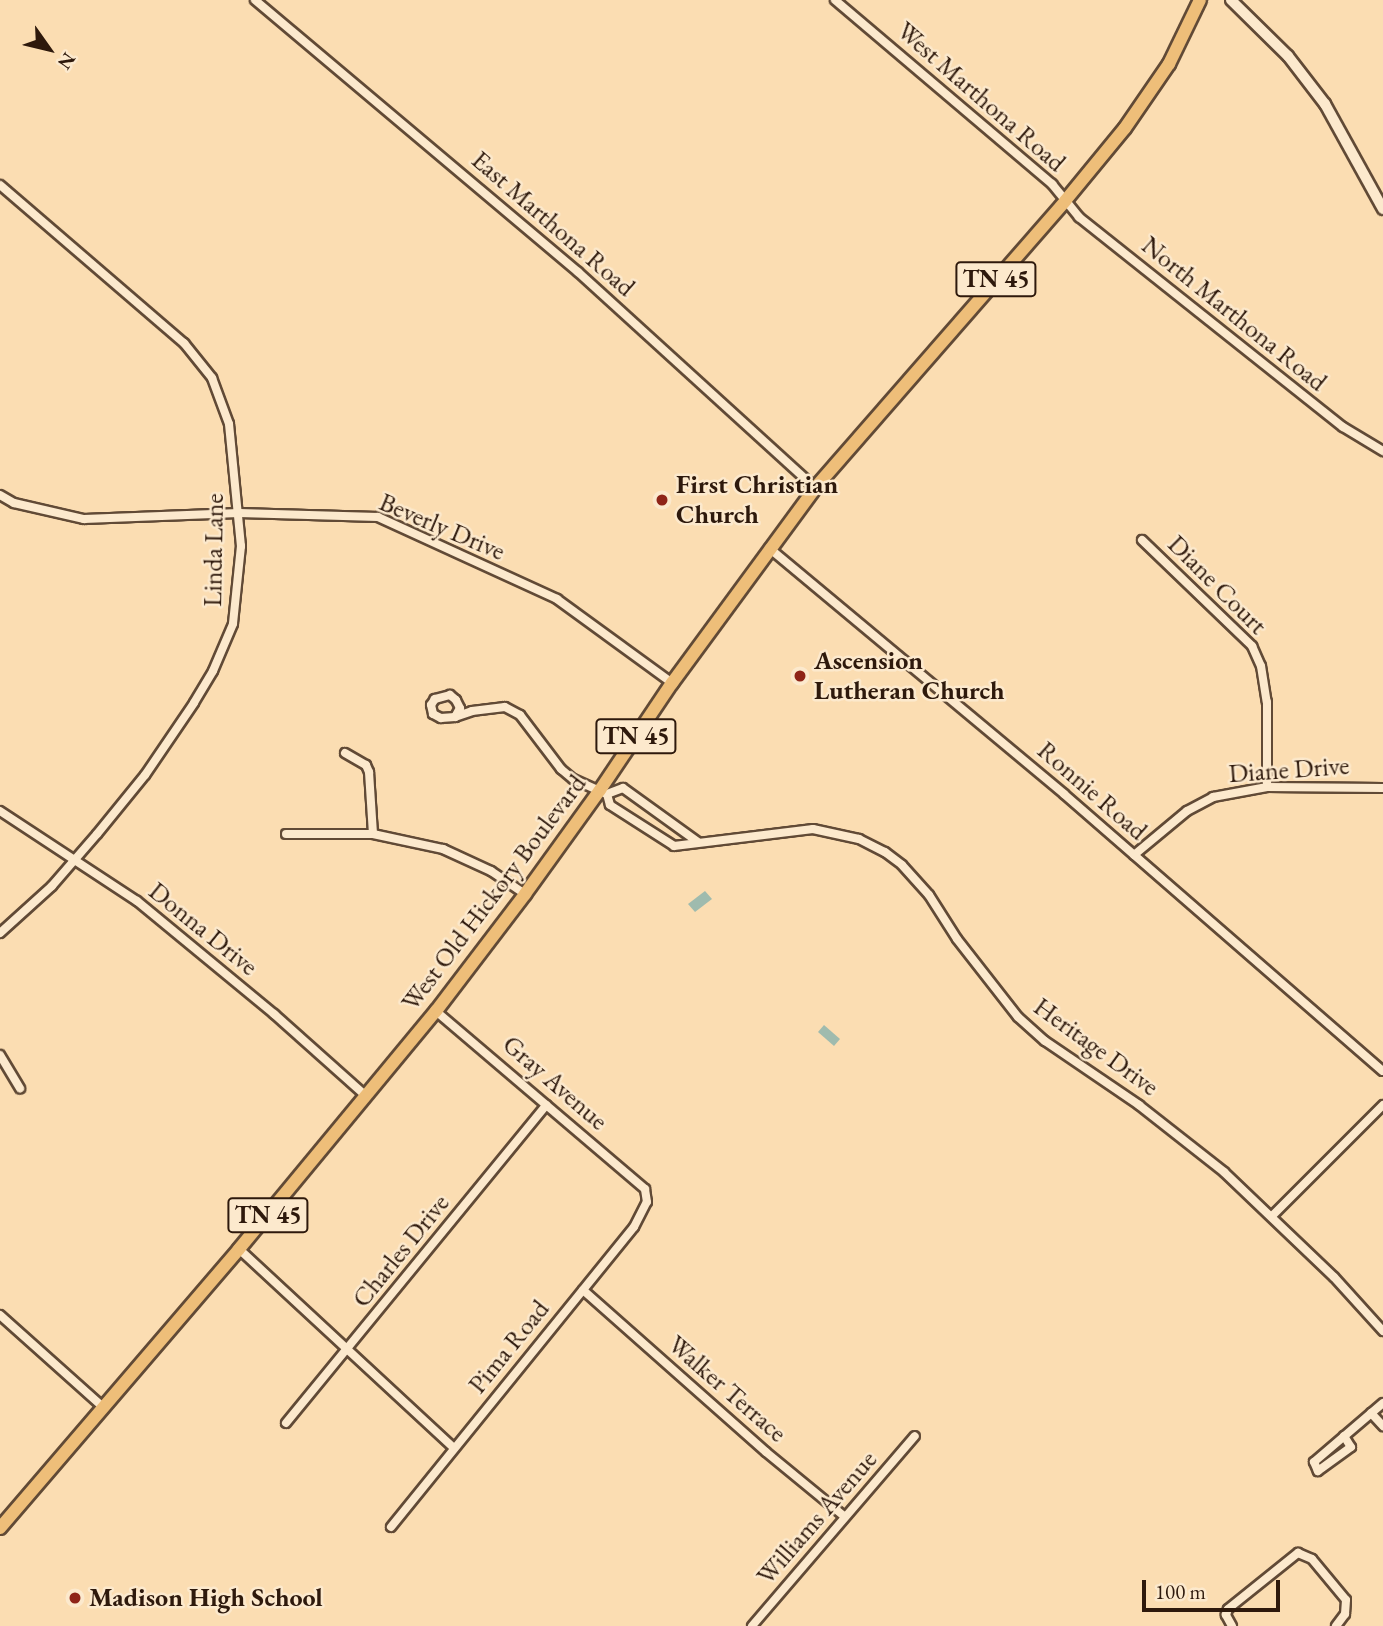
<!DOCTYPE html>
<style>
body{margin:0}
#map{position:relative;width:1383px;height:1626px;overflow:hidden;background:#fbddb2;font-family:"EB Garamond",serif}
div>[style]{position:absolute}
.water>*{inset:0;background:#9fbbae}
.roads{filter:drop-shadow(2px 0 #614a36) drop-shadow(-2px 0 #614a36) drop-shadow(0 2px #614a36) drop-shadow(0 -2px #614a36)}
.minor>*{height:8px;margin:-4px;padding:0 4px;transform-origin:4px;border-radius:4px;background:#fce9cd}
.tertiary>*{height:10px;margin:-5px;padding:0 5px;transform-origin:5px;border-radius:5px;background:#fce9cd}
.primary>*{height:12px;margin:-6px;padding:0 6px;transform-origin:6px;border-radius:6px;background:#eebe79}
.dots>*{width:19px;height:19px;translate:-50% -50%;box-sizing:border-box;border:4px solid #fce9cd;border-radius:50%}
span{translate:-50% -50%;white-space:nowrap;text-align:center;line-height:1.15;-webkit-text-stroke:5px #fce9cd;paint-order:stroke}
.shield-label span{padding:2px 5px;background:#fce9cd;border:2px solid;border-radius:5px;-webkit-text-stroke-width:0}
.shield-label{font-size:24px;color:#2e190c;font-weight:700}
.street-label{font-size:26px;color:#2e190c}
.poi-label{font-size:26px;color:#2e190c;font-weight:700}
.left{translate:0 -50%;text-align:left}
.north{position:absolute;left:14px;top:14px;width:70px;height:70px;-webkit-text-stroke:5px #fce9cd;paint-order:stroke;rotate:124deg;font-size:19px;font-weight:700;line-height:28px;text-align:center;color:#2e190c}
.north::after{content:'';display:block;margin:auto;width:24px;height:32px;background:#2e190c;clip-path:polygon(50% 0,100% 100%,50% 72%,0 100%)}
.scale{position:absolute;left:1142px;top:1580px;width:138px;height:32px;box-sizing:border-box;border:4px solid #2e190c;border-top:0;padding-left:9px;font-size:21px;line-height:24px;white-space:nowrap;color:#2e190c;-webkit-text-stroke:5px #fce9cd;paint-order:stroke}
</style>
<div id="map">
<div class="water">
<i style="clip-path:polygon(705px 891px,712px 899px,695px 912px,688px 904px)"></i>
<i style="clip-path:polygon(824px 1025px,840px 1039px,834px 1046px,818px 1032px)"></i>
</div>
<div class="roads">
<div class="minor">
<i style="left:255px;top:0;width:422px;rotate:40.1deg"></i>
<i style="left:578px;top:272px;width:321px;rotate:42.3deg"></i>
<i style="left:835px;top:0;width:285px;rotate:40.3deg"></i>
<i style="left:1052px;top:184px;width:43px;rotate:50.7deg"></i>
<i style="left:1079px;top:217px;width:337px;rotate:38.5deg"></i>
<i style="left:1343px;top:427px;width:47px;rotate:31deg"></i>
<i style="left:0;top:185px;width:243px;rotate:40.7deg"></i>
<i style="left:184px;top:343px;width:45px;rotate:51.3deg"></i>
<i style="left:212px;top:378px;width:49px;rotate:69.7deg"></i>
<i style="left:229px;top:424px;width:123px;rotate:84.4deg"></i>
<i style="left:241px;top:546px;width:78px;rotate:95.9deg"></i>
<i style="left:233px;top:624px;width:51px;rotate:113.1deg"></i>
<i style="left:213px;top:671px;width:37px;rotate:121deg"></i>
<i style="left:194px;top:703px;width:87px;rotate:124.2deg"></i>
<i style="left:145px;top:775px;width:76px;rotate:129.1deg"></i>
<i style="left:97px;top:834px;width:69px;rotate:130.9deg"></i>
<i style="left:52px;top:886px;width:70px;rotate:137.9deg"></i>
<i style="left:0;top:495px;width:16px;rotate:30deg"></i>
<i style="left:14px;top:503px;width:72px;rotate:12.9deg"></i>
<i style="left:84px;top:519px;width:155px;rotate:-2.2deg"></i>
<i style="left:239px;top:513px;width:139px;rotate:1.6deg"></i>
<i style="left:378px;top:517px;width:197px;rotate:24.6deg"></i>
<i style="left:557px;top:599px;width:142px;rotate:36.1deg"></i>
<i style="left:1142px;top:540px;width:153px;rotate:43.9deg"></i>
<i style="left:1252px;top:646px;width:22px;rotate:66deg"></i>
<i style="left:1261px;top:666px;width:36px;rotate:81deg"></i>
<i style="left:1267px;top:702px;width:85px;rotate:90deg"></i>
<i style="left:769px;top:548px;width:384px;rotate:39.8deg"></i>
<i style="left:1064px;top:794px;width:422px;rotate:41deg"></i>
<i style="left:455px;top:717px;width:10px;rotate:-61deg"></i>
<i style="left:460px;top:708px;width:9px;rotate:-117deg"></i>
<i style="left:456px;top:700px;width:8px;rotate:-140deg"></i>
<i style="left:450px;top:695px;width:16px;rotate:165deg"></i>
<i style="left:435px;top:699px;width:7px;rotate:124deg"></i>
<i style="left:431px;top:705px;width:9px;rotate:77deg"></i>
<i style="left:433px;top:714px;width:9px;rotate:27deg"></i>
<i style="left:441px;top:718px;width:14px;rotate:-4deg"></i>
<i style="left:455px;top:717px;width:18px;rotate:-19deg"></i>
<i style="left:472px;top:711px;width:33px;rotate:-7deg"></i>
<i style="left:505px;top:707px;width:17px;rotate:28deg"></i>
<i style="left:520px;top:715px;width:68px;rotate:52.8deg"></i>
<i style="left:561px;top:769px;width:16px;rotate:40deg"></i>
<i style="left:573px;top:779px;width:37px;rotate:24deg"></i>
<i style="left:607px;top:794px;width:11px;rotate:75deg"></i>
<i style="left:610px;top:805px;width:76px;rotate:32.6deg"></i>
<i style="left:674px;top:846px;width:140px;rotate:-7deg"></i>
<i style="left:813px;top:829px;width:47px;rotate:12.3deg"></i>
<i style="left:859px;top:839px;width:29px;rotate:27deg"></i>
<i style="left:885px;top:852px;width:21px;rotate:37deg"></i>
<i style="left:902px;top:865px;width:40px;rotate:48deg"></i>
<i style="left:929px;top:895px;width:52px;rotate:57.5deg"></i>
<i style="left:957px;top:939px;width:99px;rotate:52deg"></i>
<i style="left:1018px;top:1017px;width:36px;rotate:42deg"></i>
<i style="left:1045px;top:1041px;width:114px;rotate:34.2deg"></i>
<i style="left:1139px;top:1105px;width:108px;rotate:38.2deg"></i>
<i style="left:1224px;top:1172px;width:152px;rotate:43.7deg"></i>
<i style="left:1334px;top:1277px;width:73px;rotate:47.8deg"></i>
<i style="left:345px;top:753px;width:24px;rotate:30deg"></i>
<i style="left:366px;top:765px;width:8px;rotate:67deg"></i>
<i style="left:369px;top:772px;width:62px;rotate:86.3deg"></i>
<i style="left:607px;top:794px;width:17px;rotate:-21deg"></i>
<i style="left:623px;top:788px;width:92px;rotate:35.8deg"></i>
<i style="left:0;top:811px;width:164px;rotate:33.3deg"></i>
<i style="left:137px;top:901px;width:178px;rotate:39.5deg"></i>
<i style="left:274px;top:1014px;width:123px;rotate:41.7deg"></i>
<i style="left:286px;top:834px;width:87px"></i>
<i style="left:373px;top:834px;width:72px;rotate:12.1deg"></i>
<i style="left:443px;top:849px;width:53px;rotate:24.6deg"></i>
<i style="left:491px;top:871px;width:41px;rotate:34.1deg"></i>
<i style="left:1134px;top:855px;width:69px;rotate:-39.7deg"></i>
<i style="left:1187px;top:811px;width:30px;rotate:-28deg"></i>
<i style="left:1213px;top:797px;width:55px;rotate:-10.5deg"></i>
<i style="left:1267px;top:787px;width:116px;rotate:0.5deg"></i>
<i style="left:0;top:1055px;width:39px;rotate:59deg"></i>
<i style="left:1272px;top:1216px;width:157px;rotate:-45deg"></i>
<i style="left:239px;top:1249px;width:293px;rotate:42.8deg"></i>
<i style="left:583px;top:1290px;width:244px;rotate:41.5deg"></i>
<i style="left:766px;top:1452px;width:102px;rotate:39.4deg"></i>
<i style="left:0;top:1315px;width:140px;rotate:41.8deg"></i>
<i style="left:1371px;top:1413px;width:18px;rotate:47deg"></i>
<i style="left:286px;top:1423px;width:411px;rotate:-50.7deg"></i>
<i style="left:1344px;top:1436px;width:13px;rotate:58deg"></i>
<i style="left:1351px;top:1447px;width:41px;rotate:144deg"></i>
<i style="left:1318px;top:1471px;width:10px;rotate:-114deg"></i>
<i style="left:1314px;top:1462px;width:91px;rotate:-40.5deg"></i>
<i style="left:391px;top:1527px;width:386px;rotate:-51deg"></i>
<i style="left:634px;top:1227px;width:28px;rotate:-63deg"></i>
<i style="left:647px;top:1202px;width:13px;rotate:-99deg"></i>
<i style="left:645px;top:1189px;width:275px;rotate:-139.6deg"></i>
<i style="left:752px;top:1626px;width:250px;rotate:-49.4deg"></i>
<i style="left:1232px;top:1626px;width:13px;rotate:-119deg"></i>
<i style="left:1226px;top:1615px;width:6px;rotate:-72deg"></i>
<i style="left:1228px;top:1609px;width:90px;rotate:-38.7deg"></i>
<i style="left:1298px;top:1553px;width:15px;rotate:23deg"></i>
<i style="left:1312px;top:1559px;width:53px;rotate:50.3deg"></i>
<i style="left:1346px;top:1600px;width:14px;rotate:94deg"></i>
<i style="left:1345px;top:1614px;width:15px;rotate:127deg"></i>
</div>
<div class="tertiary">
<i style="left:1231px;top:0;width:80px;rotate:44.5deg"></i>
<i style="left:1288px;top:56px;width:61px;rotate:52.4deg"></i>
<i style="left:1325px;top:104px;width:120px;rotate:61.1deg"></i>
</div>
<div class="primary">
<i style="left:0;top:1528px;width:367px;rotate:-49.4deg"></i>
<i style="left:239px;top:1249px;width:309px;rotate:-50.4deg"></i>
<i style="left:436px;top:1011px;width:147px;rotate:-52.7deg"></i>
<i style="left:525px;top:894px;width:128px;rotate:-54.2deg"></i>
<i style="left:600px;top:790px;width:129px;rotate:-56.1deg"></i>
<i style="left:672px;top:683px;width:242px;rotate:-53.7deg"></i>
<i style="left:815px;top:488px;width:381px;rotate:-48.9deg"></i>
<i style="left:1065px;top:201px;width:94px;rotate:-50.6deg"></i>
<i style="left:1125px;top:128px;width:78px;rotate:-55.5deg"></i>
<i style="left:1169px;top:64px;width:71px;rotate:-64.2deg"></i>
</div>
</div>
<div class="dots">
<i style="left:662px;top:500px;background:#8f2418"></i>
<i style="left:800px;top:676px;background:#8f2418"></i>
<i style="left:75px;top:1598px;background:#8f2418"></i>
</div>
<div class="shield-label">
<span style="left:996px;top:279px">TN 45</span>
<span style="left:636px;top:736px">TN 45</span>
<span style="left:268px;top:1215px">TN 45</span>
</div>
<div class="street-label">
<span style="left:981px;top:97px;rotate:41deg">West Marthona Road</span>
<span style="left:553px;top:224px;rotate:41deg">East Marthona Road</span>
<span style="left:1234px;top:314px;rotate:39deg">North Marthona Road</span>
<span style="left:442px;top:527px;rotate:23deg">Beverly Drive</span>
<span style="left:214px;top:550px;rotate:-89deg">Linda Lane</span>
<span style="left:1217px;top:585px;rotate:45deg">Diane Court</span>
<span style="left:1289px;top:770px;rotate:-4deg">Diane Drive</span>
<span style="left:1092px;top:791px;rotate:41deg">Ronnie Road</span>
<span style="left:494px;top:893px;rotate:-53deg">West Old Hickory Boulevard</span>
<span style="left:203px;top:929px;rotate:39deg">Donna Drive</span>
<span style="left:1096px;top:1047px;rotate:36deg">Heritage Drive</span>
<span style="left:555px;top:1083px;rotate:41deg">Gray Avenue</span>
<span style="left:401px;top:1251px;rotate:-51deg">Charles Drive</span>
<span style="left:509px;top:1347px;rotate:-51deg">Pima Road</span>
<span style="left:727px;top:1389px;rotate:41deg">Walker Terrace</span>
<span style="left:817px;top:1518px;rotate:-49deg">Williams Avenue</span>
</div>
<div class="poi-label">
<span class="left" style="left:676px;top:500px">First Christian<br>Church</span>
<span class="left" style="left:814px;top:676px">Ascension<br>Lutheran Church</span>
<span class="left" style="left:89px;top:1598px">Madison High School</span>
</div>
<div class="north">N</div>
<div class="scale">100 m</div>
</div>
